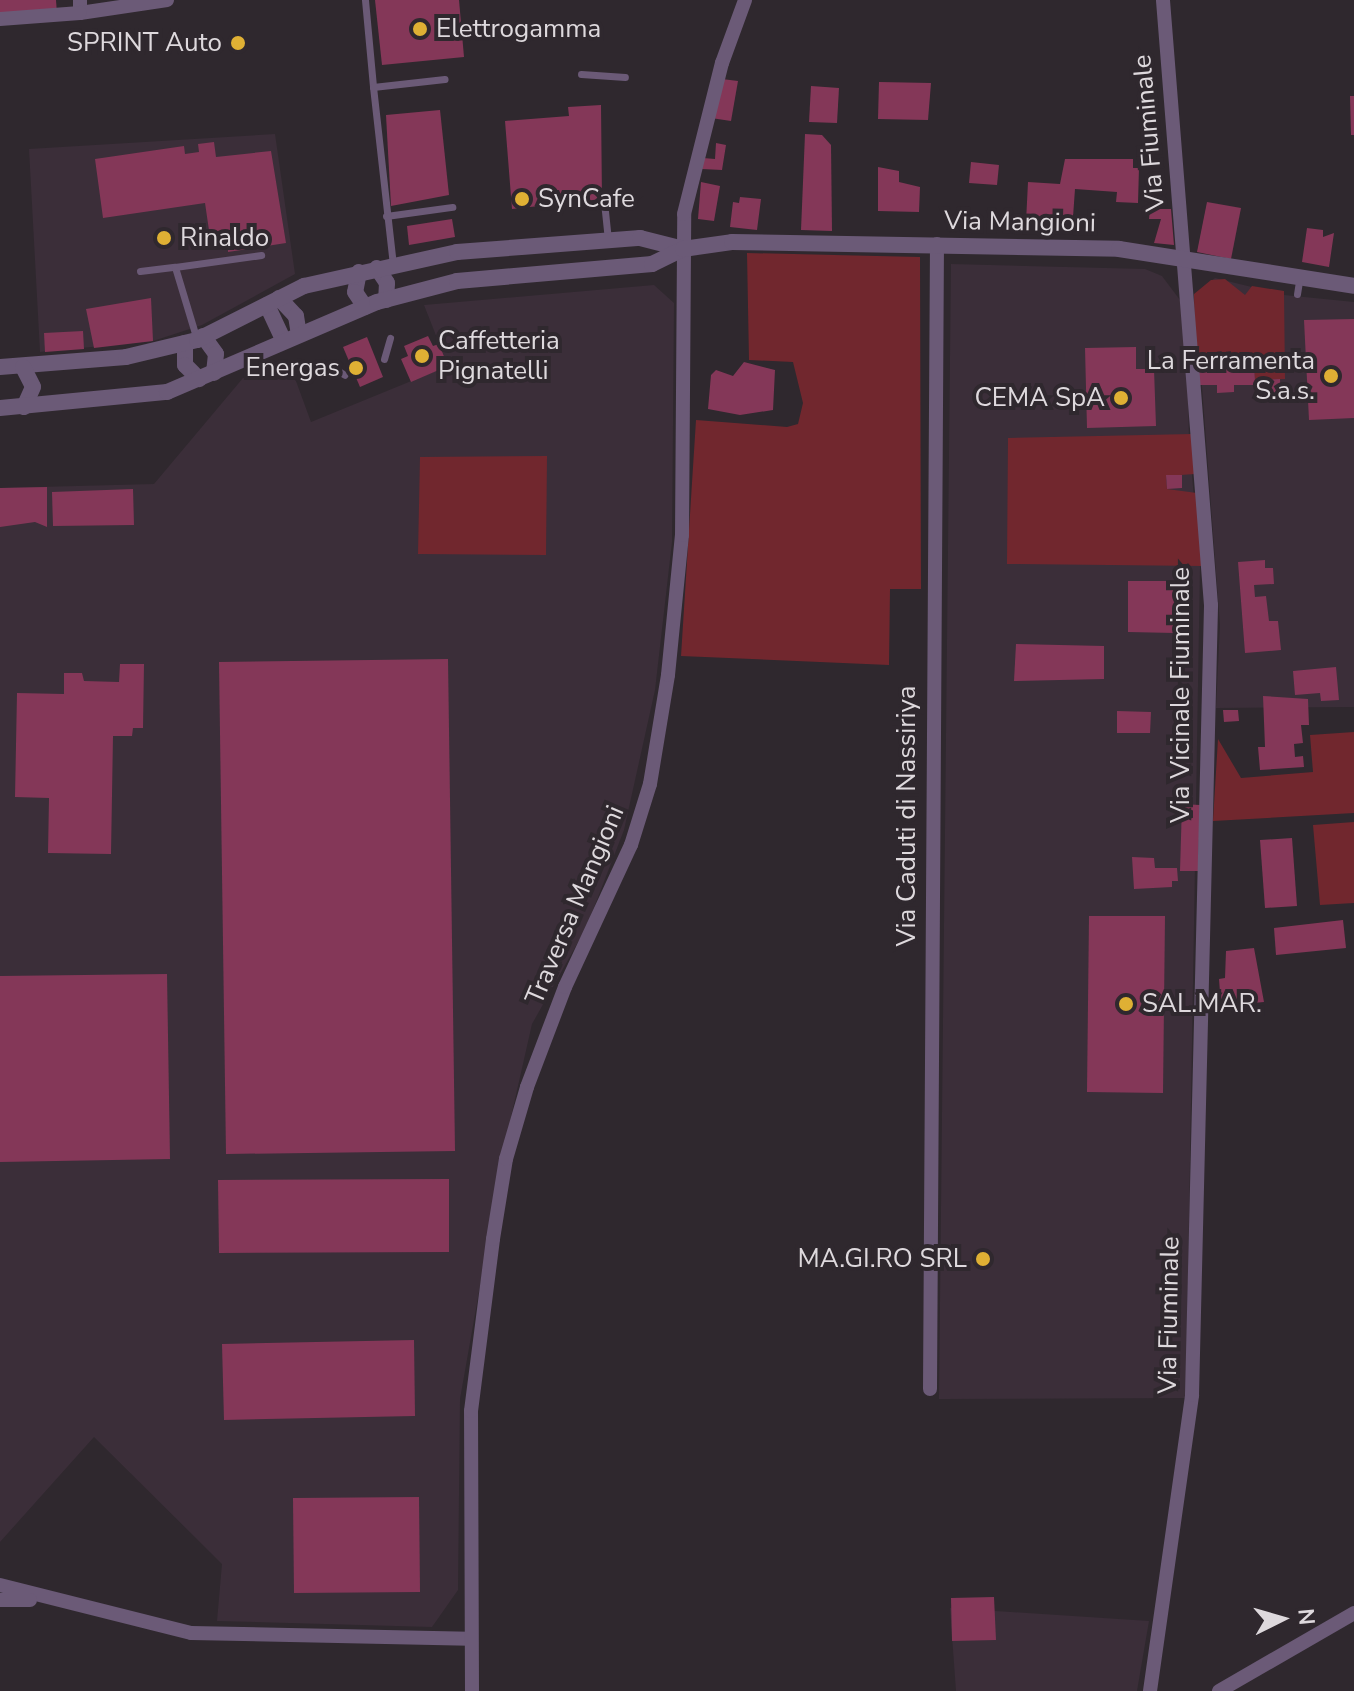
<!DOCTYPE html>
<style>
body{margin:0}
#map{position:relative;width:1354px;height:1691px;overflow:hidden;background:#2f282e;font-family:"Nunito Sans",sans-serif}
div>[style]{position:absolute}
.built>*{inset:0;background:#3b2e39}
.green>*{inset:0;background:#71272e}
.building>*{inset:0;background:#843758}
.service>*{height:7px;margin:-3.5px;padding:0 3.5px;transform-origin:3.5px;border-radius:3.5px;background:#6b5a77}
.minor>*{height:14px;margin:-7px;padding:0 7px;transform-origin:7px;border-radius:7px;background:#6b5a77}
.tertiary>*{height:16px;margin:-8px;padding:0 8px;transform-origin:8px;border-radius:8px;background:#6b5a77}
.dots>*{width:22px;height:22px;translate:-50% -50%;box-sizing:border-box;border:4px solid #2f282e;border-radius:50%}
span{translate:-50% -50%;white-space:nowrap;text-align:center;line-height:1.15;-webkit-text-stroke:8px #2f282e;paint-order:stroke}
.poi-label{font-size:26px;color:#ded9dd}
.left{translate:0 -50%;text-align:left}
.right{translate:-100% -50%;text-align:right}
.street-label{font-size:26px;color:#ded9dd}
.north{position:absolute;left:1242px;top:1579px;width:80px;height:80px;-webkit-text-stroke:6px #2f282e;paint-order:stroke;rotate:85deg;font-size:22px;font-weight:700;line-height:32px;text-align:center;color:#ded9dd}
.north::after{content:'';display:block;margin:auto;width:28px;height:36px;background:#ded9dd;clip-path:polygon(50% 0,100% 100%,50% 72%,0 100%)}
</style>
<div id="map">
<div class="built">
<i style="clip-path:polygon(275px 134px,295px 274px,202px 325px,153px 341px,40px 352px,29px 149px)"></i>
<i style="clip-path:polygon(951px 264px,1145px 269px,1162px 276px,1186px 308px,1189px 441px,1200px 567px,1186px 1398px,939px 1399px)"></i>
<i style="clip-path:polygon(1215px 278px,1284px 295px,1354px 302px,1354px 707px,1216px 708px,1220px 625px,1196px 307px,1202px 289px)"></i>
<i style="clip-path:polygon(654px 285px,674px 303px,672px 542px,655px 690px,624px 830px,586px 928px,532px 1024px,506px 1139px,460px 1399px,458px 1590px,432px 1627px,217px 1621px,222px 1564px,94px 1437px,0 1542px,0 488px,154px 484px,243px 378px,289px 362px,311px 422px,448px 366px,424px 305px)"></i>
<i style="clip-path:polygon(950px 1608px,1149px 1621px,1137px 1691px,956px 1691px)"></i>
</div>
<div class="green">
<i style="clip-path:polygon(747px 253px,920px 257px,921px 589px,890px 589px,889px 665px,681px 656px,696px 420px,787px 427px,798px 424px,803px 403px,793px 362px,749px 360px)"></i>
<i style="clip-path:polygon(1225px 279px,1245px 295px,1252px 286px,1284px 291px,1285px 379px,1255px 380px,1252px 353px,1195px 355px,1194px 294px,1211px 280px)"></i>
<i style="clip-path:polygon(1192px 434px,1195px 474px,1166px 476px,1167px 489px,1197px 493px,1202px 566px,1007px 564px,1008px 438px)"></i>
<i style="clip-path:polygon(547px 456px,546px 555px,418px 554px,420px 457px)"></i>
<i style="clip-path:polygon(1354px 732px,1354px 813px,1213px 821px,1218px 739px,1241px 778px,1313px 772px,1310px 735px)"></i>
<i style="clip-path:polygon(1354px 822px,1354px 903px,1320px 905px,1313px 825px)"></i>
</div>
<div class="building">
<i style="clip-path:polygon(0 0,56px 0,57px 14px,0 18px)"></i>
<i style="clip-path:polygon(375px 0,459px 0,464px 57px,382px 65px)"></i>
<i style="clip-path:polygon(722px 79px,738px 81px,731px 121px,711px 118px)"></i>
<i style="clip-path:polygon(879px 82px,931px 83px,928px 120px,878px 119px)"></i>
<i style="clip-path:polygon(811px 86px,839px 88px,837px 123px,809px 122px)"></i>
<i style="clip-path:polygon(1350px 96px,1354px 96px,1354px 135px,1351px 135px)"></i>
<i style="clip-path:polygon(601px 105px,602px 199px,512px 209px,505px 121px,569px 116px,568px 107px)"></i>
<i style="clip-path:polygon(440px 110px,449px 195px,391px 206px,386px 115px)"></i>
<i style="clip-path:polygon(805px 134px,822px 135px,831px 145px,832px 231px,801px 230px)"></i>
<i style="clip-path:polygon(214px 142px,216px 157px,271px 151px,286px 243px,228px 252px,228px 242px,211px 244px,205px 203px,103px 218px,95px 159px,184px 146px,185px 154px,199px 152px,198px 144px)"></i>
<i style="clip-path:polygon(716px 143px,726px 145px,722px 170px,702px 169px,703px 158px,715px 159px)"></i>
<i style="clip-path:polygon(1065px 159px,1133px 159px,1133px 168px,1139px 168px,1138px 203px,1116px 202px,1117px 192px,1075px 189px,1072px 231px,1026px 222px,1028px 182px,1060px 184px)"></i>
<i style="clip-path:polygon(971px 162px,999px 165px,997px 185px,969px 183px)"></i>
<i style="clip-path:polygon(878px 167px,899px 171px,899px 182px,920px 187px,919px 212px,878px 211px)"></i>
<i style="clip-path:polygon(701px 182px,720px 186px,714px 221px,698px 219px)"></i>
<i style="clip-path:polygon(740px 197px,761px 199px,757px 230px,730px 227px,733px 202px,739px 203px)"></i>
<i style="clip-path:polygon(1207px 202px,1241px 208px,1231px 259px,1197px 252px)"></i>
<i style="clip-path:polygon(1150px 209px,1171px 209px,1174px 245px,1154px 243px,1161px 219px,1149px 219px)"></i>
<i style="clip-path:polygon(452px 219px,455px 237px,409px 245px,407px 226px)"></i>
<i style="clip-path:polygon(1307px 228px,1323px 230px,1323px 237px,1334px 233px,1329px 267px,1302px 262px)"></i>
<i style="clip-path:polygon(151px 298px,153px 341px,94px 348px,86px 309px)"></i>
<i style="clip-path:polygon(1354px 319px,1354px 418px,1309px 420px,1304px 320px)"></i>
<i style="clip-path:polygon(83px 331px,84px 349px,45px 352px,44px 333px)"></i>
<i style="clip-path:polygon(428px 336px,433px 346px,439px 344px,448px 366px,411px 382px,401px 359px,408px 356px,404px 346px)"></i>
<i style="clip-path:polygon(367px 337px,383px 377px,360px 387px,343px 347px)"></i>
<i style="clip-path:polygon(1136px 347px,1136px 369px,1154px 369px,1156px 426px,1087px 428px,1085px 348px)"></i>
<i style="clip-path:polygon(1253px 353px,1255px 380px,1280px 379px,1281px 400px,1256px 401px,1255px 385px,1234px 385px,1234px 392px,1217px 393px,1217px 385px,1195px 385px,1195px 355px)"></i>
<i style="clip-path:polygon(744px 362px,775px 370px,773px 410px,740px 415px,708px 409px,711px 375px,716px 370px,733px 376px)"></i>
<i style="clip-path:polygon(1166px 475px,1182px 475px,1182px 488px,1167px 489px)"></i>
<i style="clip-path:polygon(47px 487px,47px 527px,35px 522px,0 527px,0 488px)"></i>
<i style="clip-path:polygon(133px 489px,134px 525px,53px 526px,52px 492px)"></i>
<i style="clip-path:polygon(1265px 560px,1265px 568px,1273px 568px,1274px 584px,1254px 585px,1255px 597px,1266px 596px,1269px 621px,1278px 621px,1281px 650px,1245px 653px,1238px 562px)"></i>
<i style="clip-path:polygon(1128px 581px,1180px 581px,1180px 626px,1175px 633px,1128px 632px)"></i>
<i style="clip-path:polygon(1016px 644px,1104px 646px,1104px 679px,1014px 681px)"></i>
<i style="clip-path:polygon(448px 659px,455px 1151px,226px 1154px,219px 662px)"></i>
<i style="clip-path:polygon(120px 664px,144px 664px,143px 728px,133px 728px,132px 736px,113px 736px,111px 854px,48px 853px,49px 798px,15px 797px,17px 693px,64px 694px,64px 673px,82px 673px,84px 681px,119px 682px)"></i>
<i style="clip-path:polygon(1336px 667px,1339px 700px,1321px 701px,1320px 693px,1295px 695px,1293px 671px)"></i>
<i style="clip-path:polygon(1263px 696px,1308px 699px,1309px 725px,1301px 725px,1303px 743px,1294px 744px,1295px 757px,1303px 756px,1304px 767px,1260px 770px,1258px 747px,1265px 747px)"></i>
<i style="clip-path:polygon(1223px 710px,1238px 710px,1239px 721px,1224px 722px)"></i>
<i style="clip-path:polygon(1117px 711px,1151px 712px,1150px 733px,1117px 733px)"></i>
<i style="clip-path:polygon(1182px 804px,1200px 805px,1198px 871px,1180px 871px)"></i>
<i style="clip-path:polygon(1292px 838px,1297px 906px,1265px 908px,1260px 840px)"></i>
<i style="clip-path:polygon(1132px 857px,1154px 858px,1155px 868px,1177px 868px,1178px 881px,1172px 881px,1172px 887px,1134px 889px)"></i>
<i style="clip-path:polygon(1089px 916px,1165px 916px,1163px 1093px,1087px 1092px)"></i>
<i style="clip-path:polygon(1343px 920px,1346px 948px,1276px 955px,1274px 928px)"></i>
<i style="clip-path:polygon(1254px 948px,1264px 1002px,1221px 1006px,1219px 979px,1225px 978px,1226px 951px)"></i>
<i style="clip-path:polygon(167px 974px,170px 1159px,0 1162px,0 976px)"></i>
<i style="clip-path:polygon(449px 1179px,449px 1252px,219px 1253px,218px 1180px)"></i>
<i style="clip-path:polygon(414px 1340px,415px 1416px,224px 1420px,222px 1344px)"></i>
<i style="clip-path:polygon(419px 1497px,420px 1592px,294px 1593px,293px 1498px)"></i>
<i style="clip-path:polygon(994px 1597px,996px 1640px,952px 1641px,951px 1598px)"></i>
</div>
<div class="service">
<i style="left:365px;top:0;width:87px;rotate:84.7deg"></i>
<i style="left:581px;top:74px;width:44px;rotate:3.9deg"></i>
<i style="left:386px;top:216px;width:67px;rotate:-7.8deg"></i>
<i style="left:608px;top:240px;width:36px;rotate:-96deg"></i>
<i style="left:604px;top:204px;width:22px;rotate:-10deg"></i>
<i style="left:393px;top:265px;width:179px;rotate:-96.4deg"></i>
<i style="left:373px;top:87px;width:72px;rotate:-6.3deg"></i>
<i style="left:140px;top:271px;width:35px;rotate:-7deg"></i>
<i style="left:1297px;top:294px;width:13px;rotate:-81deg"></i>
<i style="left:197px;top:340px;width:76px;rotate:-106.8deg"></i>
<i style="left:175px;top:267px;width:87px;rotate:-7.9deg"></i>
<i style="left:384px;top:359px;width:22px;rotate:-74deg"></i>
<i style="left:330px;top:366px;width:17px;rotate:31deg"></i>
</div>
<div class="minor">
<i style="left:80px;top:0;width:13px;rotate:90deg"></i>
<i style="left:80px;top:13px;width:88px;rotate:-8.5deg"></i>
<i style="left:0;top:19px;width:80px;rotate:-4.3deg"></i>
<i style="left:930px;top:1389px;width:1145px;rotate:-89.65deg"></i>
<i style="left:0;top:1585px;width:197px;rotate:14.1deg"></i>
<i style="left:191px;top:1633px;width:278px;rotate:1.2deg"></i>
<i style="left:0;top:1600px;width:30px"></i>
<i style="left:472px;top:1691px;width:280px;rotate:-90.2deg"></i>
<i style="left:471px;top:1411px;width:173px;rotate:-82.7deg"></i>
<i style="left:493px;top:1239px;width:81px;rotate:-80.8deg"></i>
<i style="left:506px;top:1159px;width:75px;rotate:-73.7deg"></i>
<i style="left:527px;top:1087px;width:107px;rotate:-69.2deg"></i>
<i style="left:565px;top:987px;width:157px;rotate:-65.1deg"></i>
<i style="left:631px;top:845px;width:64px;rotate:-72.7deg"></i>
<i style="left:650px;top:784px;width:110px;rotate:-80.6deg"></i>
<i style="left:668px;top:675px;width:141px;rotate:-84.3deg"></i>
<i style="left:682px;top:535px;width:321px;rotate:-89.6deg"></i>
<i style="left:684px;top:214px;width:156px;rotate:-75.9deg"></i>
<i style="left:722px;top:63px;width:67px;rotate:-69.9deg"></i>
<i style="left:1150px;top:1691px;width:299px;rotate:-81.9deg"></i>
<i style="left:1192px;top:1395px;width:790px;rotate:-88.62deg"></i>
<i style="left:1211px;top:605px;width:607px;rotate:-94.54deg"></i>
<i style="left:1219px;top:1691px;width:156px;rotate:-30deg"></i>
</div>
<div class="tertiary">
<i style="left:377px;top:268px;width:18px;rotate:56deg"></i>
<i style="left:387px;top:283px;width:17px;rotate:93deg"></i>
<i style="left:359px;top:272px;width:20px;rotate:101deg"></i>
<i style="left:355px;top:292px;width:18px;rotate:56deg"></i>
<i style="left:279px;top:298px;width:25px;rotate:47deg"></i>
<i style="left:296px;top:316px;width:18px;rotate:81deg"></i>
<i style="left:267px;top:305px;width:40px;rotate:65deg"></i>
<i style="left:203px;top:336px;width:22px;rotate:54deg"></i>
<i style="left:216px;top:354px;width:19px;rotate:96deg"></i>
<i style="left:185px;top:343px;width:22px;rotate:90deg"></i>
<i style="left:185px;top:365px;width:20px;rotate:45deg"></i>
<i style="left:0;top:367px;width:126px;rotate:-4.5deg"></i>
<i style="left:126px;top:357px;width:73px;rotate:-13.5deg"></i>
<i style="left:197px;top:340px;width:120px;rotate:-26.8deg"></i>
<i style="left:304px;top:286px;width:157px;rotate:-12.5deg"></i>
<i style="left:457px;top:252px;width:184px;rotate:-4.4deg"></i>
<i style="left:640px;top:238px;width:44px;rotate:14.3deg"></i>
<i style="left:23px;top:367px;width:22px;rotate:63deg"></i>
<i style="left:33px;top:387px;width:22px;rotate:114deg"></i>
<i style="left:0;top:408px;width:168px;rotate:-5.5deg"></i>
<i style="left:167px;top:392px;width:228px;rotate:-23.2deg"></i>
<i style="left:377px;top:302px;width:83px;rotate:-14.7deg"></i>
<i style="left:457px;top:281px;width:196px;rotate:-5deg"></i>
<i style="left:652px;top:264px;width:34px;rotate:-26deg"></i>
<i style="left:683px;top:249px;width:49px;rotate:-8.1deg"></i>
<i style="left:732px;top:242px;width:387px;rotate:1deg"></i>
<i style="left:1119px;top:249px;width:238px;rotate:8.9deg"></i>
</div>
<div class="dots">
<i style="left:420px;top:29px;background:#dfb034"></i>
<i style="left:238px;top:43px;background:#dfb034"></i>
<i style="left:522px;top:199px;background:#dfb034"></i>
<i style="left:164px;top:238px;background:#dfb034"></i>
<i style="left:422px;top:356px;background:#dfb034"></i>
<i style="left:356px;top:368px;background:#dfb034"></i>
<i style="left:1331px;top:376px;background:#dfb034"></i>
<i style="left:1121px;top:398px;background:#dfb034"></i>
<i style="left:1126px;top:1004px;background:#dfb034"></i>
<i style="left:983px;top:1259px;background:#dfb034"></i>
</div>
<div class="poi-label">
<span class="left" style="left:436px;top:29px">Elettrogamma</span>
<span class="right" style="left:222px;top:43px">SPRINT Auto</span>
<span class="left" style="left:538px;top:199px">SynCafe</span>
<span class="left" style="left:180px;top:238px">Rinaldo</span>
<span class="left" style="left:438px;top:356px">Caffetteria<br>Pignatelli</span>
<span class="right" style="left:1315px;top:376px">La Ferramenta<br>S.a.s.</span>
<span class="right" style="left:340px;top:368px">Energas</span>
<span class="right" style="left:1105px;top:398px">CEMA SpA</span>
<span class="left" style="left:1142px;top:1004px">SAL.MAR.</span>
<span class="right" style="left:967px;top:1259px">MA.GI.RO SRL</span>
</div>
<div class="street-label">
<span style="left:1149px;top:133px;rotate:-95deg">Via Fiuminale</span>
<span style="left:1020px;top:222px;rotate:1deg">Via Mangioni</span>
<span style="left:1181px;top:695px;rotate:-90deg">Via Vicinale Fiuminale</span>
<span style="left:907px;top:816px;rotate:-90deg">Via Caduti di Nassiriya</span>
<span style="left:575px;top:905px;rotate:-67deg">Traversa Mangioni</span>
<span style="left:1169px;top:1315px;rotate:-89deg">Via Fiuminale</span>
</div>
<div class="north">N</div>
</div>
